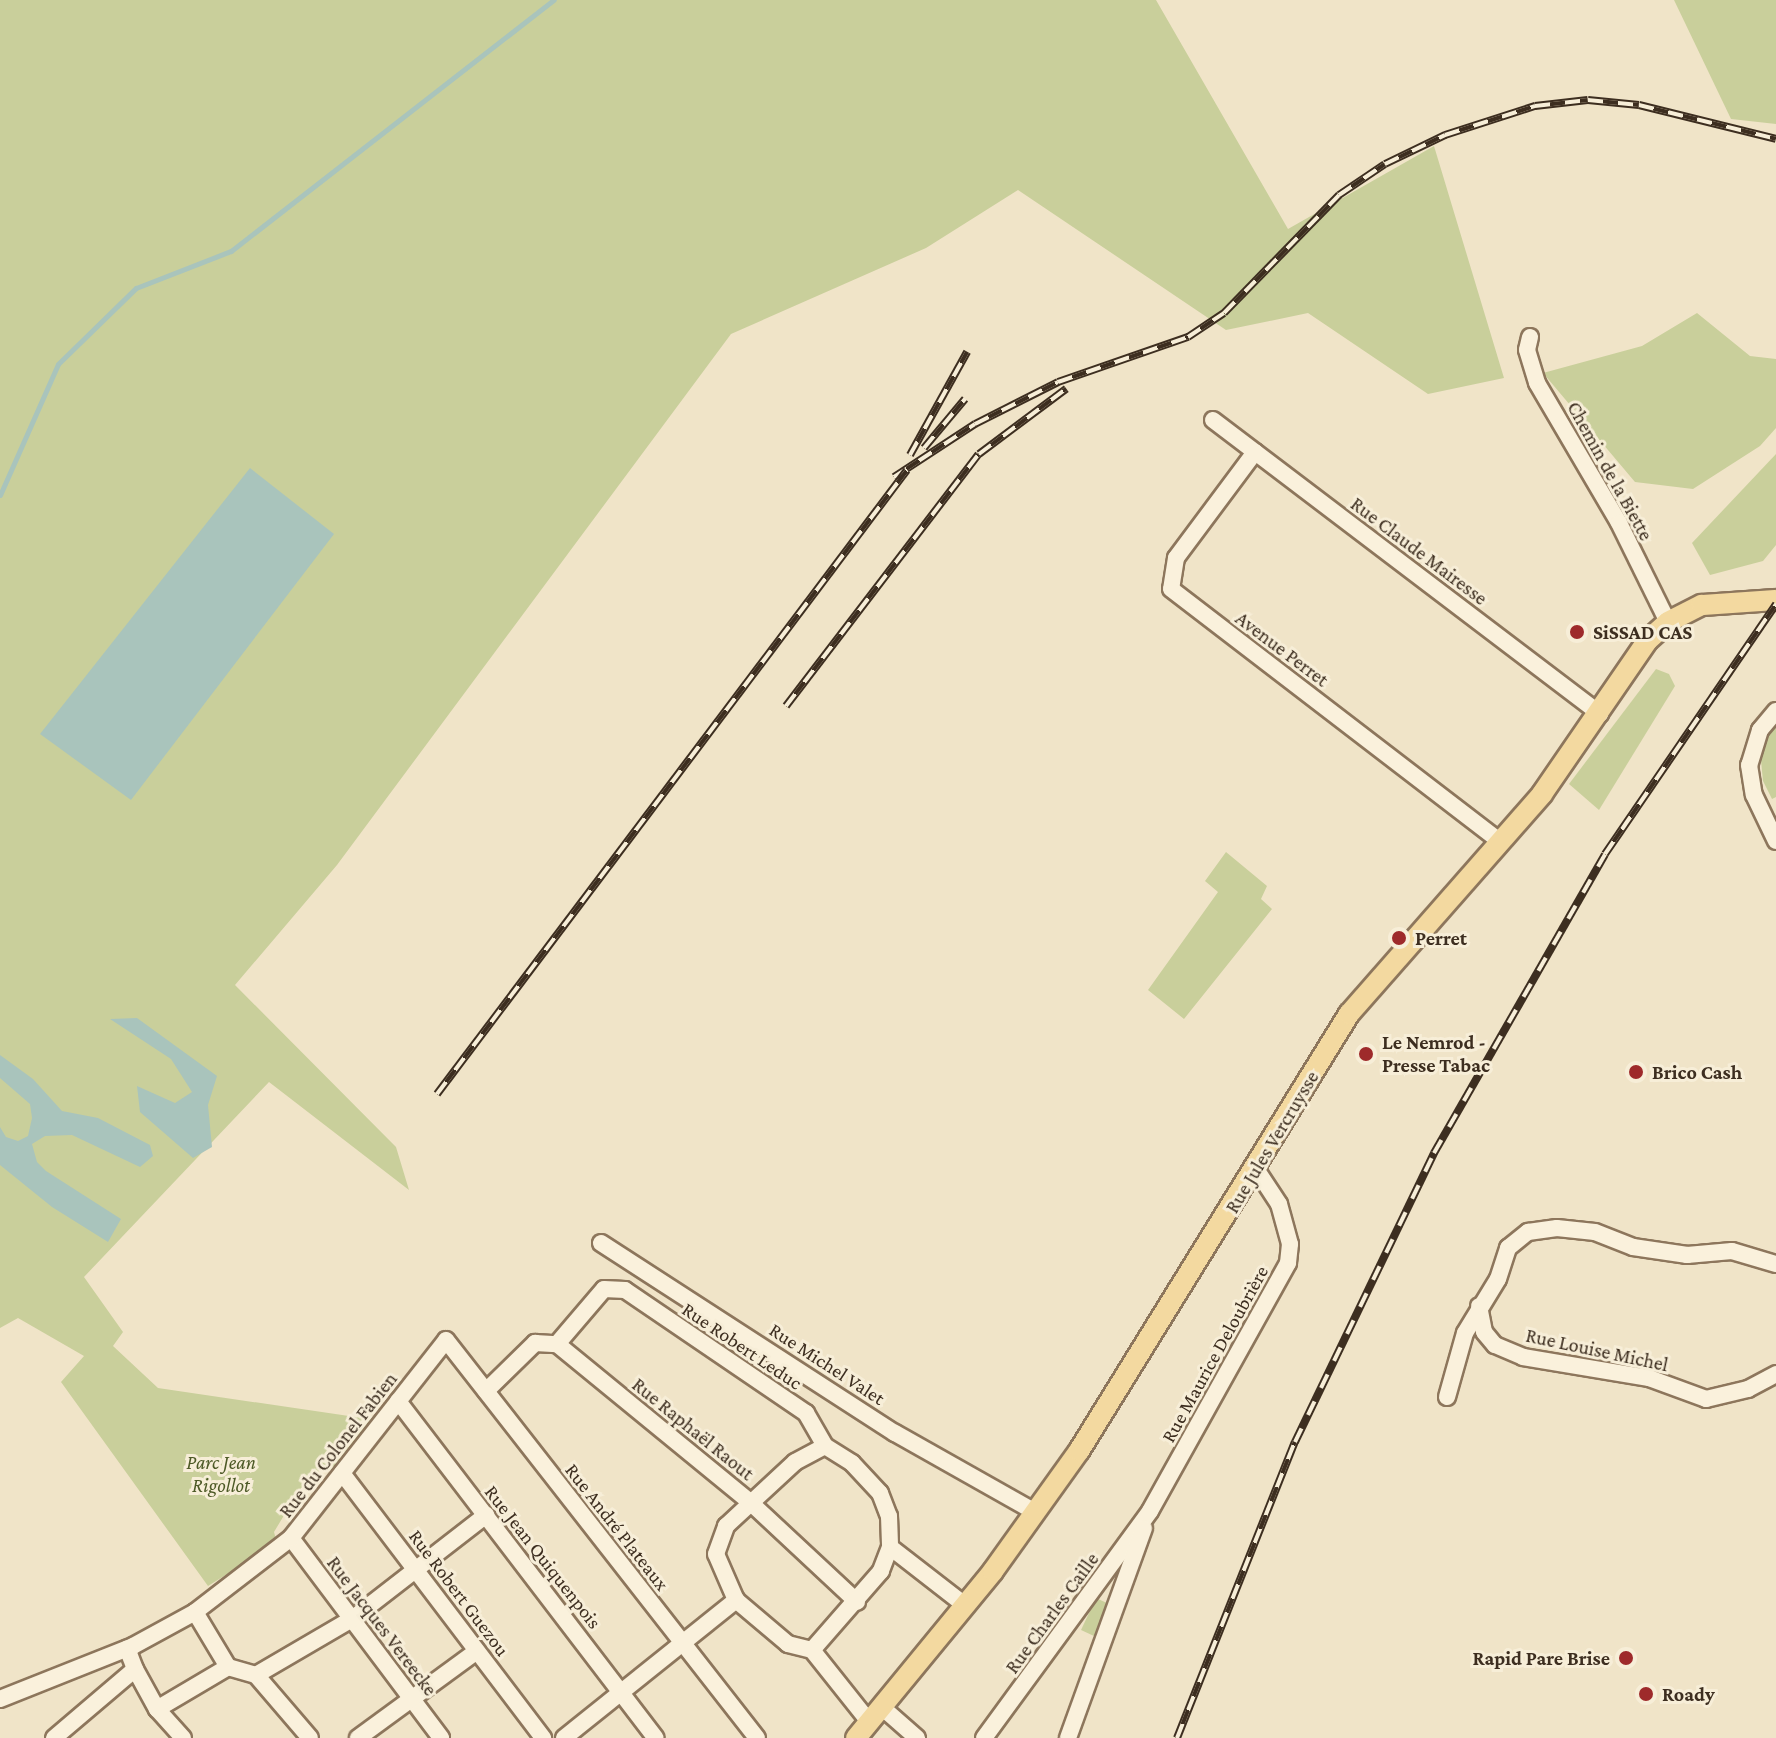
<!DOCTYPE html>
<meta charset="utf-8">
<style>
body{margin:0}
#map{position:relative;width:1776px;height:1738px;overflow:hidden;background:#f0e4c8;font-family:"Crimson Pro",serif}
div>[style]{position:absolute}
.green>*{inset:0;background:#c9cf9b}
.water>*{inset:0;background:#a9c4bc}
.stream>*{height:5px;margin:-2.5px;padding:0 2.5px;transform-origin:2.5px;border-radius:2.5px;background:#a9c4bc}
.roads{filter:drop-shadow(2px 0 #8d765c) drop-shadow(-2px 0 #8d765c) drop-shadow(0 2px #8d765c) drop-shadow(0 -2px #8d765c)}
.minor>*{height:16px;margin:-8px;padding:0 8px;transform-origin:8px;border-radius:8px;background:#faf1dc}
.major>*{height:20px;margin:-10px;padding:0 10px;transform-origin:10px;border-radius:10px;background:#f3d9a0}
.rail>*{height:8px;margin-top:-4px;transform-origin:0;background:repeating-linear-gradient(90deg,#f7eed8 0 15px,#3d2e20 0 30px);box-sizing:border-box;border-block:2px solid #3d2e20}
.dots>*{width:22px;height:22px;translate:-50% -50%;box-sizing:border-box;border:4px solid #f7eed8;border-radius:50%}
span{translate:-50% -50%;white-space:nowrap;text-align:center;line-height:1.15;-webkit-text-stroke:6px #f7eed8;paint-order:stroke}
.street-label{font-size:20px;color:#3d2e20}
.poi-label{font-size:20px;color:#3d2e20;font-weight:700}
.left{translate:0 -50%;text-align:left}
.right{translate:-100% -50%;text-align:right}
.park-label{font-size:20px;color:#4d5a26;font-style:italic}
</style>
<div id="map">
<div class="green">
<i style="clip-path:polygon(0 0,1156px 0,1288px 229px,1434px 146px,1504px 378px,1428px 394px,1308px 313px,1226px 330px,1018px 190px,926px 248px,731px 334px,337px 865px,235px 985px,396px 1147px,409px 1190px,269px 1082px,84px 1277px,123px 1332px,113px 1346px,158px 1388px,376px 1420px,335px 1473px,324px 1465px,286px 1512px,274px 1532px,277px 1543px,208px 1586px,61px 1382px,84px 1356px,18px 1318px,0 1328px)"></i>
<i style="clip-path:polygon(1674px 0,1776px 0,1776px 124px,1731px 119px)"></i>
<i style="clip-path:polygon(1697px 313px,1750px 356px,1776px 359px,1776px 428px,1760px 446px,1693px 489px,1635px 482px,1543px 373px,1642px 346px)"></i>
<i style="clip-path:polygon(1776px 454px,1776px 545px,1763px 561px,1710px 575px,1692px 543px)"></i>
<i style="clip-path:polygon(1656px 669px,1669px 674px,1675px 686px,1599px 810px,1569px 784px)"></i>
<i style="clip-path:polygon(1776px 720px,1776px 797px,1772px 799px,1763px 781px,1760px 750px)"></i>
<i style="clip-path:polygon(1226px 852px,1267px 886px,1261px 899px,1272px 909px,1184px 1019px,1148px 990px,1218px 892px,1205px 881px)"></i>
<i style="clip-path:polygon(1096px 1598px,1109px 1604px,1094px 1636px,1081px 1630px)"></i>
</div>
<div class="water">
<i style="clip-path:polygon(250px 468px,334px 534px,131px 800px,40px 734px)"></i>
<i style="clip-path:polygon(137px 1018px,217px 1076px,208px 1105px,212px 1147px,193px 1158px,140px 1112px,137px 1086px,175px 1103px,192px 1092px,171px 1059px,110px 1019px)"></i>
<i style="clip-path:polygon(0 1055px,33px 1079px,62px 1111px,98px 1118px,150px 1145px,153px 1156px,140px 1167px,72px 1135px,45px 1136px,32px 1144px,37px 1162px,46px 1171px,121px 1219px,108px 1242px,52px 1207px,0 1165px,0 1127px,6px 1137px,18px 1141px,28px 1136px,32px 1118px,30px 1104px,0 1078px)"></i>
</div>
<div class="stream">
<i style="left:0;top:495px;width:143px;rotate:-66.1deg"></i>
<i style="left:58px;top:364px;width:109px;rotate:-44.3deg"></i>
<i style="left:136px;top:288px;width:102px;rotate:-21.3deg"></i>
<i style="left:231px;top:251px;width:409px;rotate:-37.9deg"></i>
</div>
<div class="roads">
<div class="minor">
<i style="left:1530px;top:337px;width:13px;rotate:103deg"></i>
<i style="left:1527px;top:350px;width:34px;rotate:73deg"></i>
<i style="left:1537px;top:383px;width:162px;rotate:59.6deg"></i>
<i style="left:1619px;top:523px;width:110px;rotate:63.7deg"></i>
<i style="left:1213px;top:420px;width:486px;rotate:37.2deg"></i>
<i style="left:1255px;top:452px;width:132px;rotate:126.7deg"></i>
<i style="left:1176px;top:558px;width:31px;rotate:99deg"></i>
<i style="left:1171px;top:589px;width:414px;rotate:37.5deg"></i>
<i style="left:1776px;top:711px;width:25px;rotate:130deg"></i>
<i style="left:1760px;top:730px;width:37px;rotate:107deg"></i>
<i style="left:1749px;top:765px;width:30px;rotate:81deg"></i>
<i style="left:1754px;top:795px;width:51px;rotate:64.4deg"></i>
<i style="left:601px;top:1243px;width:350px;rotate:32.9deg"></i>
<i style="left:895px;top:1433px;width:161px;rotate:29.4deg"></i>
<i style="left:1479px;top:1306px;width:26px;rotate:79deg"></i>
<i style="left:1484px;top:1332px;width:17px;rotate:50deg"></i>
<i style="left:1495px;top:1345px;width:30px;rotate:23deg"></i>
<i style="left:1523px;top:1357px;width:128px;rotate:9.5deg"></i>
<i style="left:1649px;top:1378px;width:61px;rotate:20.2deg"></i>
<i style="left:1706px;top:1399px;width:43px;rotate:-13.4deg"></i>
<i style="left:1748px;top:1389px;width:32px;rotate:-28deg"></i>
<i style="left:557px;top:1344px;width:72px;rotate:-49.5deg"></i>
<i style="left:604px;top:1289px;width:21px;rotate:3deg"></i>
<i style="left:625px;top:1290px;width:219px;rotate:34.2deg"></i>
<i style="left:806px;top:1413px;width:38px;rotate:60deg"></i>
<i style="left:486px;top:1391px;width:69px;rotate:-44.4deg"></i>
<i style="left:535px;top:1343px;width:22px;rotate:3deg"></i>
<i style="left:557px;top:1344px;width:251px;rotate:39.3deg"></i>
<i style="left:751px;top:1503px;width:145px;rotate:43deg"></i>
<i style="left:1447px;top:1397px;width:66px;rotate:-74.3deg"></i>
<i style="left:1465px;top:1333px;width:63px;rotate:-58.6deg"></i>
<i style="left:1498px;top:1279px;width:33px;rotate:-72deg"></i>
<i style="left:1508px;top:1248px;width:26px;rotate:-39deg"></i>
<i style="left:1528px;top:1232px;width:29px;rotate:-8deg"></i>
<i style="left:1557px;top:1228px;width:38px;rotate:6deg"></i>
<i style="left:1595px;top:1232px;width:41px;rotate:21.5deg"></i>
<i style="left:1633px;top:1247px;width:55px;rotate:8.4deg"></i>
<i style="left:1687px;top:1255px;width:45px;rotate:-5.1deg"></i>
<i style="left:1732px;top:1251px;width:46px;rotate:16.5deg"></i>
<i style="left:398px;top:1401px;width:424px;rotate:52.6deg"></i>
<i style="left:825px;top:1446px;width:32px;rotate:32deg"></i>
<i style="left:852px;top:1463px;width:41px;rotate:47deg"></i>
<i style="left:880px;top:1493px;width:25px;rotate:69deg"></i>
<i style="left:889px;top:1516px;width:31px;rotate:88deg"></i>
<i style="left:890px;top:1547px;width:26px;rotate:111deg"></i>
<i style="left:881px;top:1571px;width:105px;rotate:131.1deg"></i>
<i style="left:812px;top:1650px;width:25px;rotate:-166deg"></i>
<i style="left:788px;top:1644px;width:68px;rotate:-139.8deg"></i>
<i style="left:736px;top:1600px;width:50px;rotate:-113.5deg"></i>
<i style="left:716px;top:1554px;width:30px;rotate:-70deg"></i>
<i style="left:726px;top:1526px;width:94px;rotate:-42.8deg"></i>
<i style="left:795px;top:1462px;width:34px;rotate:-28deg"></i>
<i style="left:342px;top:1473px;width:333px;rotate:52.8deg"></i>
<i style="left:291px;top:1538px;width:250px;rotate:53.1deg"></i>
<i style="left:890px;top:1547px;width:96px;rotate:37.8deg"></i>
<i style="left:195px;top:1612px;width:64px;rotate:59deg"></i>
<i style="left:228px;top:1667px;width:29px;rotate:16deg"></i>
<i style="left:256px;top:1675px;width:83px;rotate:49.4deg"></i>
<i style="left:812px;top:1650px;width:93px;rotate:51.5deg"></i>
<i style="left:135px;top:1669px;width:46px;rotate:61.2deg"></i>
<i style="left:157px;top:1709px;width:39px;rotate:48deg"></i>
<i style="left:256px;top:1675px;width:111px;rotate:-30.3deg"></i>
<i style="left:352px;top:1619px;width:170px;rotate:-37.8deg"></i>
<i style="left:0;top:1699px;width:143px;rotate:-21.7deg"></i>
<i style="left:133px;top:1646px;width:71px;rotate:-28.7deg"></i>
<i style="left:195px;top:1612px;width:121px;rotate:-37.6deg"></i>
<i style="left:291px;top:1538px;width:251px;rotate:-51.9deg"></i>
<i style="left:446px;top:1340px;width:505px;rotate:52deg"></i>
<i style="left:157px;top:1709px;width:82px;rotate:-30.6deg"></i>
<i style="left:884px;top:1709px;width:44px;rotate:41.3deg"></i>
<i style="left:54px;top:1738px;width:106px;rotate:-40.4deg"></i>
<i style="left:135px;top:1669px;width:22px;rotate:-111deg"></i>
<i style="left:358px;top:1738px;width:147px;rotate:-36.2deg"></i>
<i style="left:564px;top:1738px;width:221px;rotate:-38.7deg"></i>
<i style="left:984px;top:1738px;width:281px;rotate:-53.8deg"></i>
<i style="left:1150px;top:1511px;width:284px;rotate:-60.9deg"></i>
<i style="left:1288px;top:1263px;width:19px;rotate:-84deg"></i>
<i style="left:1290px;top:1244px;width:41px;rotate:-105.4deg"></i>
<i style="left:1279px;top:1204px;width:42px;rotate:-123.3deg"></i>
<i style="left:1068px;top:1738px;width:223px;rotate:-70.1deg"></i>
</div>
<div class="major">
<i style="left:856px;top:1738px;width:216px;rotate:-50.6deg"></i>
<i style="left:993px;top:1571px;width:148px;rotate:-54.4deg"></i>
<i style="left:1079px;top:1451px;width:514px;rotate:-58.29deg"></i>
<i style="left:1349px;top:1014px;width:293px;rotate:-48.7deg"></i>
<i style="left:1542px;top:794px;width:186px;rotate:-55.5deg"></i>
<i style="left:1647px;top:641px;width:28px;rotate:-42deg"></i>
<i style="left:1668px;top:622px;width:38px;rotate:-27deg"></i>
<i style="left:1702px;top:605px;width:74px;rotate:-3.9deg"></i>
</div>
</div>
<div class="rail">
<i style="left:924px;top:448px;width:64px;rotate:-50.1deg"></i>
<i style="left:910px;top:455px;width:118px;rotate:-61deg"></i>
<i style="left:894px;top:477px;width:97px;rotate:-33.2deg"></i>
<i style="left:975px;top:424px;width:93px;rotate:-26.8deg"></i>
<i style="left:1058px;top:382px;width:138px;rotate:-19.1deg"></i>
<i style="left:1188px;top:337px;width:43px;rotate:-33.7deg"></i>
<i style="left:1224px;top:313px;width:165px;rotate:-45.7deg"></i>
<i style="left:1339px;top:195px;width:55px;rotate:-34deg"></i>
<i style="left:1385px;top:164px;width:67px;rotate:-25.8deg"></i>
<i style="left:1445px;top:135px;width:95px;rotate:-17.9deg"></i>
<i style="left:1535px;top:106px;width:53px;rotate:-6.5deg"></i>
<i style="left:1588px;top:100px;width:51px;rotate:5.6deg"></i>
<i style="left:1639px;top:105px;width:141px;rotate:13.9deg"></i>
<i style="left:786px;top:706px;width:317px;rotate:-52.6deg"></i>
<i style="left:979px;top:454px;width:109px;rotate:-36.8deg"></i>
<i style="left:437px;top:1094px;width:781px;rotate:-53.01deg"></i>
<i style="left:1177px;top:1738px;width:319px;rotate:-68.3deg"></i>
<i style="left:1295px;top:1442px;width:321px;rotate:-64.3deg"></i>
<i style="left:1434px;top:1153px;width:344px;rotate:-60.2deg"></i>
<i style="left:1605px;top:854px;width:303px;rotate:-55.6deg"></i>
</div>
<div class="dots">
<i style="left:1577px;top:632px;background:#9e2a2b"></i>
<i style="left:1399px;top:938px;background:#9e2a2b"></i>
<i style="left:1366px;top:1054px;background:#9e2a2b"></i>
<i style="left:1636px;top:1072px;background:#9e2a2b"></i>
<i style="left:1626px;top:1658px;background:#9e2a2b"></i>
<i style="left:1646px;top:1694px;background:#9e2a2b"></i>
</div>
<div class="street-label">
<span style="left:1610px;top:471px;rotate:61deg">Chemin de la Biette</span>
<span style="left:1419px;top:551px;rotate:37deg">Rue Claude Mairesse</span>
<span style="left:1282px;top:649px;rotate:37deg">Avenue Perret</span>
<span style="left:1272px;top:1142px;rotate:-59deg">Rue Jules Vercruysse</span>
<span style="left:742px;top:1346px;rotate:34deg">Rue Robert Leduc</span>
<span style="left:1597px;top:1350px;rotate:12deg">Rue Louise Michel</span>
<span style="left:1215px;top:1354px;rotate:-61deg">Rue Maurice Deloubrière</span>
<span style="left:827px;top:1364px;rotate:33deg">Rue Michel Valet</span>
<span style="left:693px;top:1429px;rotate:39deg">Rue Raphaël Raout</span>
<span style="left:338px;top:1445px;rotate:-52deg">Rue du Colonel Fabien</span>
<span style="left:617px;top:1527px;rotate:52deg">Rue André Plateaux</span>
<span style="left:543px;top:1557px;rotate:52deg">Rue Jean Quiquenpois</span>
<span style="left:459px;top:1593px;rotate:53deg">Rue Robert Guezou</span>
<span style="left:1052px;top:1613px;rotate:-54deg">Rue Charles Caille</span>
<span style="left:382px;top:1626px;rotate:53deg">Rue Jacques Vereecke</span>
</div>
<div class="poi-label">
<span class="left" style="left:1593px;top:632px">SiSSAD CAS</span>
<span class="left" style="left:1415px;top:938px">Perret</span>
<span class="left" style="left:1382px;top:1054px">Le Nemrod -<br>Presse Tabac</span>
<span class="left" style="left:1652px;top:1072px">Brico Cash</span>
<span class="right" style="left:1610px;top:1658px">Rapid Pare Brise</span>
<span class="left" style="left:1662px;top:1694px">Roady</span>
</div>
<div class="park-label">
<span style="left:221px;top:1474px">Parc Jean<br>Rigollot</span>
</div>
</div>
